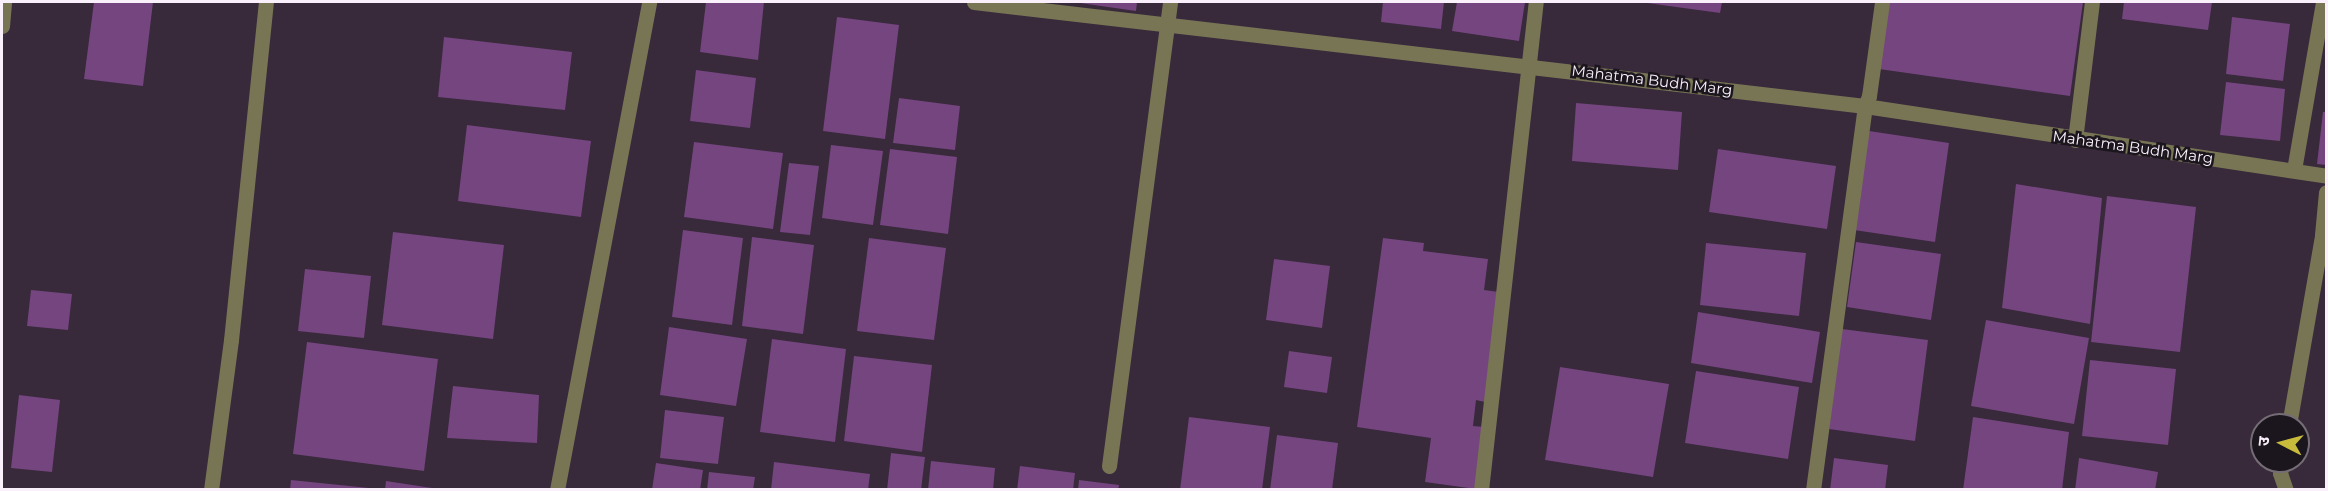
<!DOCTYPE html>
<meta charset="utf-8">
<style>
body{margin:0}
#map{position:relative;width:2328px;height:491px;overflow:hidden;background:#38293b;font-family:Montserrat,"Noto Sans Devanagari",sans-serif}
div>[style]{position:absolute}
.building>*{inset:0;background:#74457f}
.minor>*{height:15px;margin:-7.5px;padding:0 7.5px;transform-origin:7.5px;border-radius:7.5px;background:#787555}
span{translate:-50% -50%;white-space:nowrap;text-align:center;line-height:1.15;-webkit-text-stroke:5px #1b151d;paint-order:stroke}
.street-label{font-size:15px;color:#faf0fc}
.frame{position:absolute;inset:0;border:3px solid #faf0fc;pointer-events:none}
.north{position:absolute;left:2250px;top:413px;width:60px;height:60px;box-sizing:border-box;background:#1b151d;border:2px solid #746d76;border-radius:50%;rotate:276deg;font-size:16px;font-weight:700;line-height:24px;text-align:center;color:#faf0fc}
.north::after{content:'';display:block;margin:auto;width:21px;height:27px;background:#c8bb3b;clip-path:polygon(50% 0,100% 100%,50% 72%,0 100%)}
</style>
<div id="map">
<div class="building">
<i style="clip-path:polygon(94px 2px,153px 2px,143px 86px,84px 79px)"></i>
<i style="clip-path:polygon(706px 2px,764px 2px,758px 60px,700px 52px)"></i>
<i style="clip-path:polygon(1073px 2px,1137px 2px,1136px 11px)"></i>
<i style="clip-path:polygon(1383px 2px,1444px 2px,1441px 29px,1381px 22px)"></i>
<i style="clip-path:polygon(1457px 2px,1525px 2px,1519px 41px,1452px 31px)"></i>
<i style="clip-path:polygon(1640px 2px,1722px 2px,1720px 13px)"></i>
<i style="clip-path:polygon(1888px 2px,2083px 2px,2070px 96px,1879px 69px)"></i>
<i style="clip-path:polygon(2124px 2px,2212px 2px,2208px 30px,2122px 19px)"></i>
<i style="clip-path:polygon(837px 17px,899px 25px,885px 139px,823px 131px)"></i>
<i style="clip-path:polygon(2232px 17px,2290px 24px,2283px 81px,2226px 74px)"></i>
<i style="clip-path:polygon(444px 37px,572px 52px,565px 110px,438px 97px)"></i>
<i style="clip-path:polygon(696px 70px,756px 78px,750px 128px,690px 121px)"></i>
<i style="clip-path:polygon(2226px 82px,2285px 89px,2280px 141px,2220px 135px)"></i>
<i style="clip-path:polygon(899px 98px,960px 106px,955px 150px,893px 143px)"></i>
<i style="clip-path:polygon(1576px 103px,1682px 112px,1678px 170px,1572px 161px)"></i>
<i style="clip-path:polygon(2323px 112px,2326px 112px,2326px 165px,2317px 164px)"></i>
<i style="clip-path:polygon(467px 125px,591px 141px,581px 217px,458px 201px)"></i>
<i style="clip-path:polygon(1869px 131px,1949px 143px,1935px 242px,1854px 230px)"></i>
<i style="clip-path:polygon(694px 142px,783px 153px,773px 229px,684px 217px)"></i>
<i style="clip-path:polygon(831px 145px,883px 151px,873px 225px,822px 218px)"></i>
<i style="clip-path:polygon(890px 149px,957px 157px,948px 234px,880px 225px)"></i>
<i style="clip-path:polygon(1718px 149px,1836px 166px,1827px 229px,1709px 212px)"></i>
<i style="clip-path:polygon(789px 163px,819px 166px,810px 235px,780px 232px)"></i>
<i style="clip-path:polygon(2016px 184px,2102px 198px,2090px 324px,2002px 308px)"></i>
<i style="clip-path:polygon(2107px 196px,2196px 207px,2180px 352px,2091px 342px)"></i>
<i style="clip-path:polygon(683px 230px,743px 238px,732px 325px,672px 317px)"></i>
<i style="clip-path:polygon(393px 232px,504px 245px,493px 339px,382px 325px)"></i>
<i style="clip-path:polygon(752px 237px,814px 245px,803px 334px,742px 326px)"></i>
<i style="clip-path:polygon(869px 238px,946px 248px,934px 340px,857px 331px)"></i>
<i style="clip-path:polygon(1383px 238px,1424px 243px,1423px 251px,1488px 259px,1484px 290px,1499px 292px,1485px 402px,1476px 400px,1473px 426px,1484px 427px,1476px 489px,1425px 482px,1431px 438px,1357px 427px)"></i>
<i style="clip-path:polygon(1856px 242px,1941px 254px,1931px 320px,1847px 307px)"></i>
<i style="clip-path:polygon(1706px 243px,1806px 253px,1799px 316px,1700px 305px)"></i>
<i style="clip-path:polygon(1274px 259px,1330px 266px,1322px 328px,1266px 320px)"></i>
<i style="clip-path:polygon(305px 269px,371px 276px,364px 338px,298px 331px)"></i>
<i style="clip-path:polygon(31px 290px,72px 294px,68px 330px,27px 326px)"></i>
<i style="clip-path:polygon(1698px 312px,1820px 332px,1812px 383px,1691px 363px)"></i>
<i style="clip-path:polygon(1986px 320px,2089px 338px,2074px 424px,1971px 406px)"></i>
<i style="clip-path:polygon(669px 327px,747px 339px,736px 406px,660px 395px)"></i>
<i style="clip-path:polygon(1842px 329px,1928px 340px,1915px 441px,1829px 429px)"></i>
<i style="clip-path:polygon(772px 339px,846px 349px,835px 442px,760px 432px)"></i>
<i style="clip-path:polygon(307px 342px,438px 359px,424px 471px,293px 454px)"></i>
<i style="clip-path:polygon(1289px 351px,1332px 357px,1327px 393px,1284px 387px)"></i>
<i style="clip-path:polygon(854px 356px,932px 365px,922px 452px,844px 441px)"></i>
<i style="clip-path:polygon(2090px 360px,2176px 369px,2168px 445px,2082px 436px)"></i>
<i style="clip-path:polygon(1560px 367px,1669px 384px,1653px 477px,1545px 460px)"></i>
<i style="clip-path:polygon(1696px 371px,1799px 387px,1788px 459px,1685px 443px)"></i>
<i style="clip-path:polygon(453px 386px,539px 395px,537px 443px,447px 438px)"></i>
<i style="clip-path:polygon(19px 395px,60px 400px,52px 472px,11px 468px)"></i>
<i style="clip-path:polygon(665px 410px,724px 417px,718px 464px,660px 458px)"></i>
<i style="clip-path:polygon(1189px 417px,1270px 427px,1262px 490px,1180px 490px)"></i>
<i style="clip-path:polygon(1973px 417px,2069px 432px,2062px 490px,1963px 490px)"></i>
<i style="clip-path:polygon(1277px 435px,1338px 443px,1332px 490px,1270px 490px)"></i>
<i style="clip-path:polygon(891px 453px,925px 457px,921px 490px,887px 490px)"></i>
<i style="clip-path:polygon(1834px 458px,1888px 465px,1885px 490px,1830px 490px)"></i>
<i style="clip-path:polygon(2079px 458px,2158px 472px,2155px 490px,2075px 490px)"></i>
<i style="clip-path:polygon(931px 461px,995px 468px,993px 490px,928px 490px)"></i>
<i style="clip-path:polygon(774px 462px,870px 474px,868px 490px,771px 490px)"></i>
<i style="clip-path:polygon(656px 463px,703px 470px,700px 490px,652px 490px)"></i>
<i style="clip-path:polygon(1020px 466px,1075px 473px,1073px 490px,1017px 490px)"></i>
<i style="clip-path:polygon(709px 472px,755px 477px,753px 490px,707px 490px)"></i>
<i style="clip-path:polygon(291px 480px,369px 488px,369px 490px,290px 490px)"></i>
<i style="clip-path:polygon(1079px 480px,1119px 485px,1118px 490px,1078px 490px)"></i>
<i style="clip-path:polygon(386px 481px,432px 488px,432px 490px,385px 490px)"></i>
</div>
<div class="minor">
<i style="left:974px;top:2px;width:897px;rotate:6.66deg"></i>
<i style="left:1865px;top:106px;width:466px;rotate:8.6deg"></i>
<i style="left:2px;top:26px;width:24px;rotate:-85deg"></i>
<i style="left:2075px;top:140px;width:139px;rotate:-83deg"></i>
<i style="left:2294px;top:170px;width:170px;rotate:-80.2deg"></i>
<i style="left:2289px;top:425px;width:193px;rotate:-80.1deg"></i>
<i style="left:2322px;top:235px;width:43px;rotate:-84.7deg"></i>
<i style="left:2282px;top:461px;width:12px;rotate:99deg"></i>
<i style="left:2280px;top:473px;width:18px;rotate:71deg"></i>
<i style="left:1109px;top:466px;width:468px;rotate:-82.5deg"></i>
<i style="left:211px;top:490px;width:151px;rotate:-82.4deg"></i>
<i style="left:231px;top:340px;width:340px;rotate:-84.1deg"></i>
<i style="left:557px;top:490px;width:497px;rotate:-79.3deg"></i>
<i style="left:1481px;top:490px;width:491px;rotate:-83.6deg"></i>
<i style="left:1813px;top:490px;width:388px;rotate:-82.3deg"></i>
<i style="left:1865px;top:106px;width:11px;rotate:-68deg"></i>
<i style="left:1869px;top:96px;width:95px;rotate:-82.1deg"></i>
</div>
<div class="street-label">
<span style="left:1652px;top:80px;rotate:7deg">Mahatma Budh Marg</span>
<span style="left:2133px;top:147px;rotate:8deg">Mahatma Budh Marg</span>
</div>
<div class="frame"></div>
<div class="north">उ</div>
</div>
